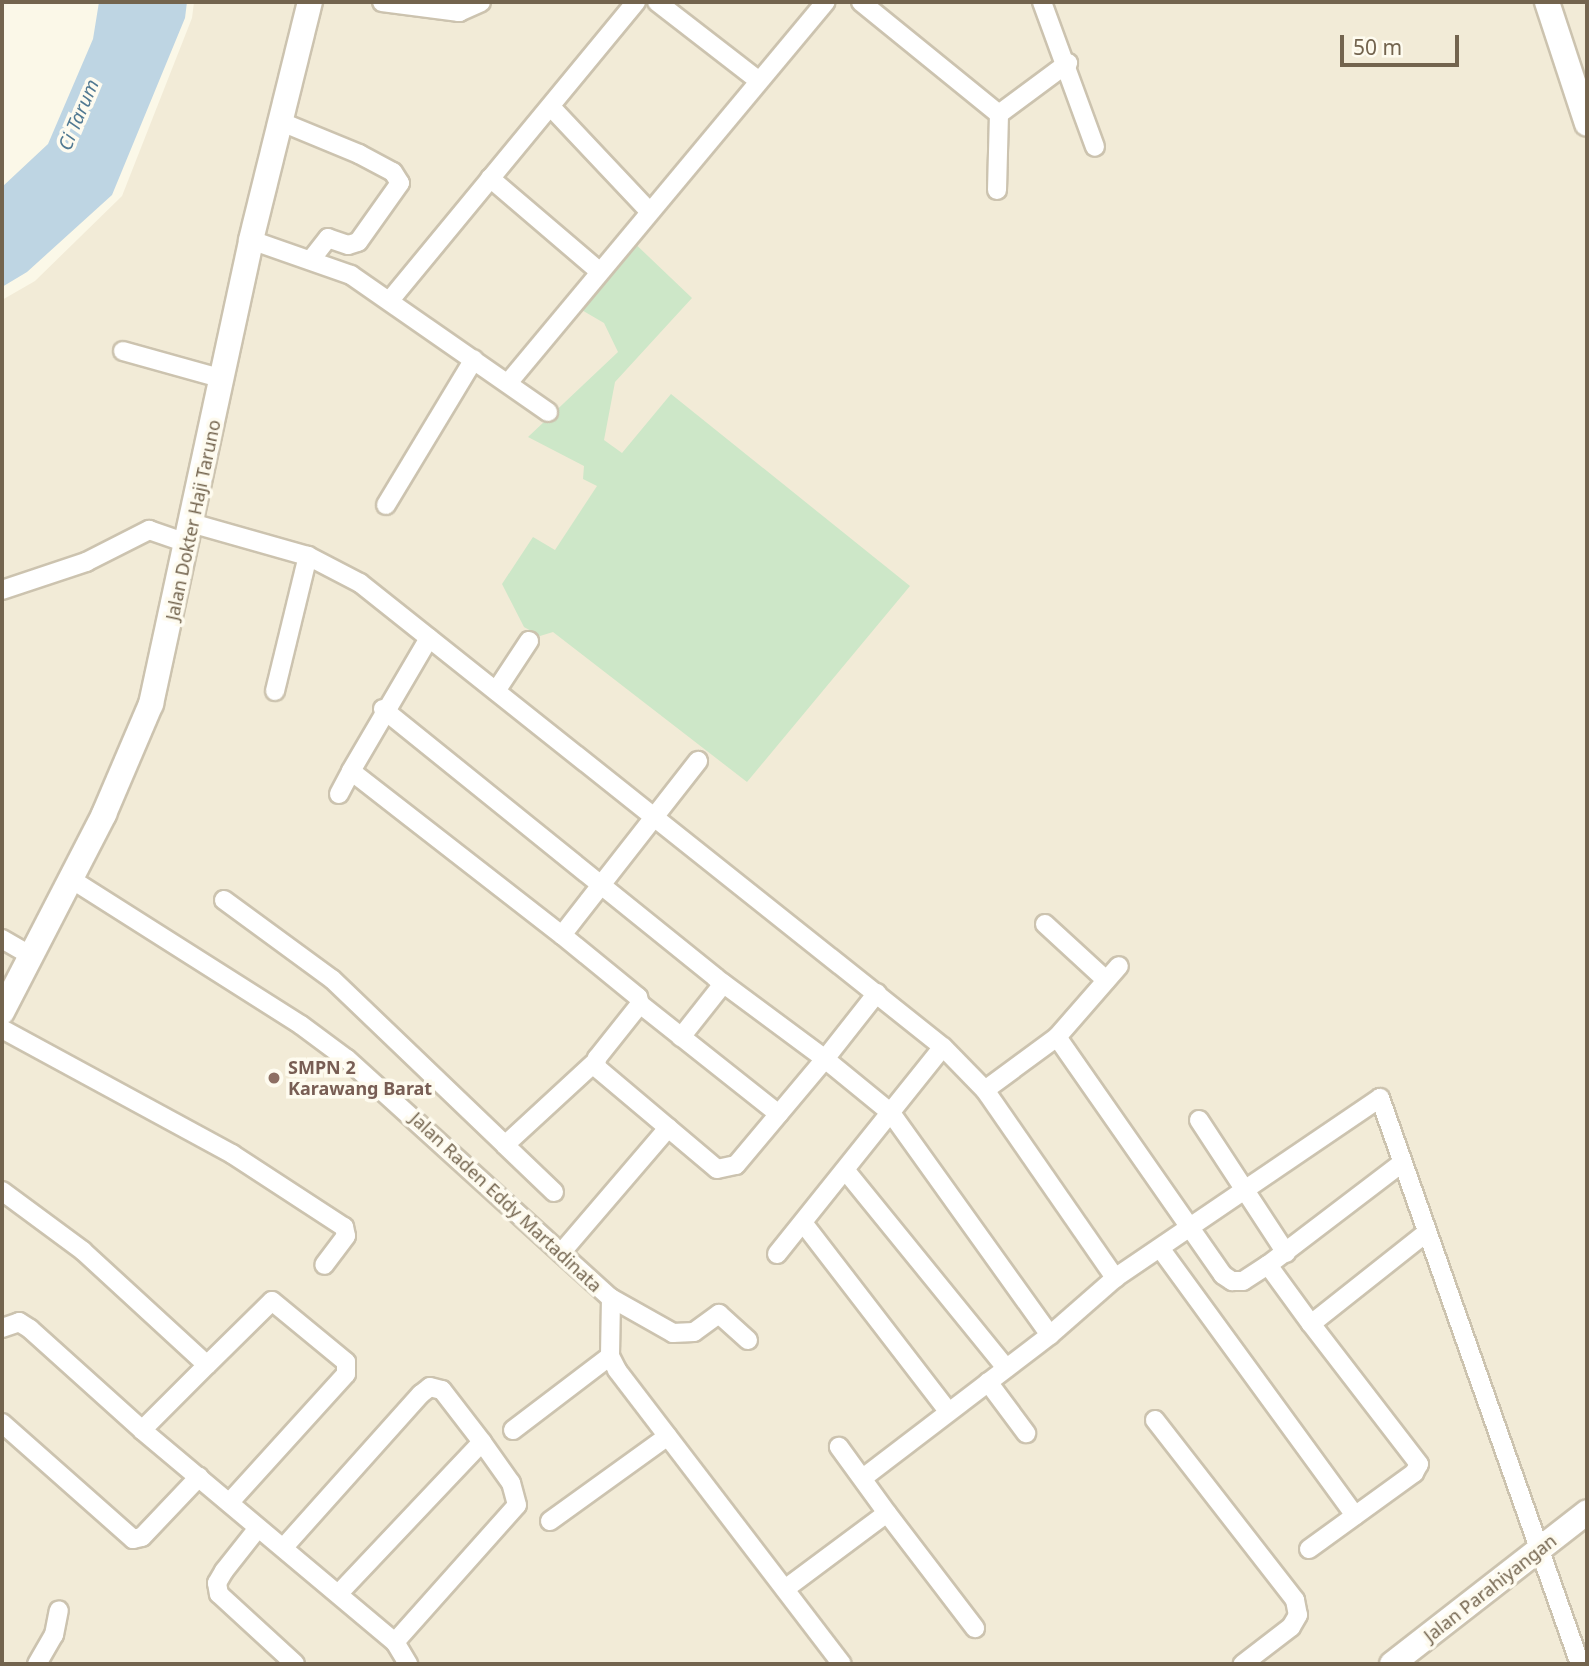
<!DOCTYPE html>
<style>
body{margin:0}
#map{position:relative;width:1589px;height:1666px;overflow:hidden;background:#fbf8e8;font-family:"Noto Sans",sans-serif}
div>[style]{position:absolute}
.residential>*{inset:0;background:#f2ebd7}
.green>*{inset:0;background:#cde7c8}
.water>*{inset:0;background:#bed5e3}
.roads{filter:drop-shadow(2px 0 #ccc3af) drop-shadow(-2px 0 #ccc3af) drop-shadow(0 2px #ccc3af) drop-shadow(0 -2px #ccc3af)}
.street>*{height:18px;margin:-9px;padding:0 9px;transform-origin:9px;border-radius:9px;background:#fff}
.secondary>*{height:24px;margin:-12px;padding:0 12px;transform-origin:12px;border-radius:12px;background:#fff}
.dots>*{width:19px;height:19px;translate:-50% -50%;box-sizing:border-box;border:4px solid #fefbef;border-radius:50%}
span{translate:-50% -50%;white-space:nowrap;text-align:center;line-height:1.15;-webkit-text-stroke:7px #fefbef;paint-order:stroke}
.street-label{font-size:18px;color:#73644e}
.education-label{font-size:18px;color:#785e54;font-weight:700}
.left{translate:0 -50%;text-align:left}
.water-label{font-size:19px;color:#517992;font-style:italic}
.frame{position:absolute;inset:0;border:4px solid #73644e;pointer-events:none}
.scale{position:absolute;left:1340px;top:35px;width:119px;height:32px;box-sizing:border-box;border:4px solid #73644e;border-top:0;padding-left:9px;font-size:21px;line-height:24px;white-space:nowrap;color:#73644e;-webkit-text-stroke:5px #fefbef;paint-order:stroke}
</style>
<div id="map">
<div class="residential">
<i style="clip-path:polygon(194px 2px,1587px 2px,1587px 1664px,2px 1664px,2px 300px,35px 281px,122px 196px,192px 18px)"></i>
</div>
<div class="green">
<i style="clip-path:polygon(627px 236px,692px 298px,615px 382px,604px 440px,622px 453px,671px 394px,910px 586px,747px 782px,553px 632px,540px 636px,524px 627px,502px 584px,533px 537px,555px 550px,597px 486px,583px 479px,584px 466px,528px 437px,618px 352px,604px 323px,580px 309px)"></i>
</div>
<div class="water">
<i style="clip-path:polygon(99px 2px,187px 2px,185px 18px,112px 195px,27px 272px,2px 287px,2px 187px,48px 144px,93px 39px)"></i>
</div>
<div class="roads">
<div class="street">
<i style="left:382px;top:2px;width:78px;rotate:7.4deg"></i>
<i style="left:459px;top:12px;width:24px;rotate:-24deg"></i>
<i style="left:657px;top:2px;width:128px;rotate:37.7deg"></i>
<i style="left:861px;top:2px;width:178px;rotate:39.1deg"></i>
<i style="left:999px;top:114px;width:76px;rotate:91.5deg"></i>
<i style="left:1042px;top:2px;width:154px;rotate:69.9deg"></i>
<i style="left:551px;top:107px;width:141px;rotate:46.7deg"></i>
<i style="left:999px;top:114px;width:86px;rotate:-36.5deg"></i>
<i style="left:279px;top:121px;width:87px;rotate:22.4deg"></i>
<i style="left:359px;top:154px;width:38px;rotate:28deg"></i>
<i style="left:393px;top:172px;width:13px;rotate:58deg"></i>
<i style="left:400px;top:183px;width:72px;rotate:125.4deg"></i>
<i style="left:358px;top:242px;width:10px;rotate:163deg"></i>
<i style="left:348px;top:245px;width:21px;rotate:-161deg"></i>
<i style="left:328px;top:238px;width:28px;rotate:128deg"></i>
<i style="left:490px;top:178px;width:143px;rotate:40.5deg"></i>
<i style="left:251px;top:240px;width:106px;rotate:19.3deg"></i>
<i style="left:351px;top:275px;width:240px;rotate:34.8deg"></i>
<i style="left:391px;top:299px;width:385px;rotate:-50.5deg"></i>
<i style="left:123px;top:351px;width:104px;rotate:15.6deg"></i>
<i style="left:508px;top:383px;width:496px;rotate:-50.2deg"></i>
<i style="left:386px;top:505px;width:170px;rotate:-58.9deg"></i>
<i style="left:191px;top:523px;width:122px;rotate:15.8deg"></i>
<i style="left:308px;top:556px;width:59px;rotate:27.4deg"></i>
<i style="left:360px;top:583px;width:745px;rotate:38.52deg"></i>
<i style="left:943px;top:1047px;width:60px;rotate:45.7deg"></i>
<i style="left:985px;top:1090px;width:229px;rotate:55.3deg"></i>
<i style="left:2px;top:590px;width:89px;rotate:-18.4deg"></i>
<i style="left:86px;top:562px;width:71px;rotate:-26.9deg"></i>
<i style="left:149px;top:530px;width:39px;rotate:19deg"></i>
<i style="left:429px;top:638px;width:154px;rotate:120.4deg"></i>
<i style="left:351px;top:771px;width:267px;rotate:37.9deg"></i>
<i style="left:562px;top:935px;width:98px;rotate:39.2deg"></i>
<i style="left:638px;top:997px;width:7px;rotate:74deg"></i>
<i style="left:640px;top:1004px;width:177px;rotate:38.4deg"></i>
<i style="left:275px;top:691px;width:139px;rotate:-76.3deg"></i>
<i style="left:496px;top:691px;width:60px;rotate:-56.6deg"></i>
<i style="left:383px;top:709px;width:428px;rotate:38.9deg"></i>
<i style="left:716px;top:978px;width:136px;rotate:36.6deg"></i>
<i style="left:825px;top:1059px;width:84px;rotate:-51.8deg"></i>
<i style="left:339px;top:794px;width:26px;rotate:-62deg"></i>
<i style="left:71px;top:879px;width:272px;rotate:32.4deg"></i>
<i style="left:301px;top:1025px;width:57px;rotate:36.5deg"></i>
<i style="left:347px;top:1059px;width:356px;rotate:42.2deg"></i>
<i style="left:611px;top:1298px;width:71px;rotate:29.4deg"></i>
<i style="left:673px;top:1333px;width:21px;rotate:-3deg"></i>
<i style="left:694px;top:1332px;width:31px;rotate:-36deg"></i>
<i style="left:719px;top:1314px;width:39px;rotate:42deg"></i>
<i style="left:224px;top:900px;width:134px;rotate:36.2deg"></i>
<i style="left:332px;top:979px;width:240px;rotate:43.8deg"></i>
<i style="left:1045px;top:924px;width:83px;rotate:42.6deg"></i>
<i style="left:562px;top:935px;width:221px;rotate:-52deg"></i>
<i style="left:2px;top:939px;width:34px;rotate:30deg"></i>
<i style="left:640px;top:1004px;width:69px;rotate:128.5deg"></i>
<i style="left:597px;top:1058px;width:9px;rotate:96deg"></i>
<i style="left:596px;top:1067px;width:158px;rotate:40.1deg"></i>
<i style="left:717px;top:1169px;width:19px;rotate:-12deg"></i>
<i style="left:736px;top:1165px;width:138px;rotate:-50deg"></i>
<i style="left:825px;top:1059px;width:85px;rotate:39.3deg"></i>
<i style="left:891px;top:1113px;width:273px;rotate:54.4deg"></i>
<i style="left:2px;top:1029px;width:262px;rotate:28.5deg"></i>
<i style="left:232px;top:1154px;width:134px;rotate:33.1deg"></i>
<i style="left:344px;top:1227px;width:9px;rotate:77deg"></i>
<i style="left:346px;top:1236px;width:36px;rotate:127deg"></i>
<i style="left:681px;top:1037px;width:68px;rotate:-51.6deg"></i>
<i style="left:1057px;top:1037px;width:94px;rotate:-48.9deg"></i>
<i style="left:985px;top:1090px;width:89px;rotate:-36.4deg"></i>
<i style="left:1057px;top:1037px;width:290px;rotate:55.1deg"></i>
<i style="left:1223px;top:1275px;width:11px;rotate:34deg"></i>
<i style="left:1232px;top:1281px;width:11px"></i>
<i style="left:1243px;top:1281px;width:30px;rotate:-33deg"></i>
<i style="left:1268px;top:1265px;width:168px;rotate:-37.3deg"></i>
<i style="left:1199px;top:1120px;width:159px;rotate:56.8deg"></i>
<i style="left:846px;top:1171px;width:254px;rotate:50.9deg"></i>
<i style="left:2px;top:1191px;width:101px;rotate:36.5deg"></i>
<i style="left:83px;top:1251px;width:168px;rotate:42.6deg"></i>
<i style="left:207px;top:1365px;width:92px;rotate:135deg"></i>
<i style="left:554px;top:1192px;width:68px;rotate:-136.2deg"></i>
<i style="left:505px;top:1145px;width:122px;rotate:-42.7deg"></i>
<i style="left:804px;top:1224px;width:235px;rotate:52.4deg"></i>
<i style="left:1160px;top:1248px;width:331px;rotate:53.9deg"></i>
<i style="left:561px;top:1253px;width:165px;rotate:-49.4deg"></i>
<i style="left:777px;top:1254px;width:265px;rotate:-51.3deg"></i>
<i style="left:1268px;top:1265px;width:73px;rotate:53.9deg"></i>
<i style="left:611px;top:1298px;width:58px;rotate:91deg"></i>
<i style="left:610px;top:1356px;width:16px;rotate:63deg"></i>
<i style="left:617px;top:1370px;width:370px;rotate:52.6deg"></i>
<i style="left:2px;top:1328px;width:18px;rotate:-19deg"></i>
<i style="left:19px;top:1322px;width:13px;rotate:32deg"></i>
<i style="left:30px;top:1329px;width:151px;rotate:42deg"></i>
<i style="left:142px;top:1430px;width:330px;rotate:40deg"></i>
<i style="left:395px;top:1642px;width:26px;rotate:59deg"></i>
<i style="left:207px;top:1365px;width:91px;rotate:-44.6deg"></i>
<i style="left:272px;top:1301px;width:96px;rotate:39.5deg"></i>
<i style="left:346px;top:1362px;width:12px;rotate:90deg"></i>
<i style="left:346px;top:1374px;width:174px;rotate:132.2deg"></i>
<i style="left:988px;top:1382px;width:64px;rotate:53.3deg"></i>
<i style="left:1155px;top:1420px;width:228px;rotate:52.1deg"></i>
<i style="left:1295px;top:1600px;width:15px;rotate:79deg"></i>
<i style="left:1298px;top:1615px;width:14px;rotate:120deg"></i>
<i style="left:1291px;top:1627px;width:61px;rotate:142.4deg"></i>
<i style="left:2px;top:1423px;width:175px;rotate:41.5deg"></i>
<i style="left:133px;top:1539px;width:9px;rotate:-13deg"></i>
<i style="left:142px;top:1537px;width:83px;rotate:-46.5deg"></i>
<i style="left:513px;top:1430px;width:122px;rotate:-37.3deg"></i>
<i style="left:863px;top:1478px;width:235px;rotate:-37.4deg"></i>
<i style="left:1050px;top:1335px;width:86px;rotate:-41.2deg"></i>
<i style="left:1115px;top:1278px;width:320px;rotate:-34.2deg"></i>
<i style="left:1380px;top:1098px;width:600px;rotate:70.54deg"></i>
<i style="left:887px;top:1513px;width:145px;rotate:52.6deg"></i>
<i style="left:550px;top:1521px;width:145px;rotate:-35.8deg"></i>
<i style="left:258px;top:1528px;width:55px;rotate:128.3deg"></i>
<i style="left:224px;top:1571px;width:14px;rotate:120deg"></i>
<i style="left:217px;top:1583px;width:11px;rotate:80deg"></i>
<i style="left:219px;top:1594px;width:103px;rotate:42.6deg"></i>
<i style="left:284px;top:1547px;width:205px;rotate:-48.2deg"></i>
<i style="left:421px;top:1394px;width:11px;rotate:-38deg"></i>
<i style="left:430px;top:1387px;width:12px;rotate:14deg"></i>
<i style="left:442px;top:1390px;width:66px;rotate:52.4deg"></i>
<i style="left:482px;top:1442px;width:208px;rotate:133.4deg"></i>
<i style="left:1309px;top:1549px;width:130px;rotate:-35.9deg"></i>
<i style="left:1414px;top:1473px;width:10px;rotate:-61deg"></i>
<i style="left:1419px;top:1464px;width:177px;rotate:-127.6deg"></i>
<i style="left:1311px;top:1324px;width:147px;rotate:-38.4deg"></i>
<i style="left:785px;top:1589px;width:127px;rotate:-36.7deg"></i>
<i style="left:887px;top:1513px;width:82px;rotate:-126deg"></i>
<i style="left:395px;top:1642px;width:183px;rotate:-48.3deg"></i>
<i style="left:517px;top:1505px;width:23px;rotate:-105deg"></i>
<i style="left:511px;top:1483px;width:50px;rotate:-125.3deg"></i>
<i style="left:37px;top:1664px;width:34px;rotate:-60deg"></i>
<i style="left:54px;top:1635px;width:25px;rotate:-79deg"></i>
</div>
<div class="secondary">
<i style="left:1547px;top:2px;width:128px;rotate:71.8deg"></i>
<i style="left:2px;top:1012px;width:223px;rotate:-62.7deg"></i>
<i style="left:104px;top:814px;width:120px;rotate:-66.9deg"></i>
<i style="left:151px;top:704px;width:475px;rotate:-77.8deg"></i>
<i style="left:251px;top:240px;width:245px;rotate:-76.1deg"></i>
<i style="left:1392px;top:1664px;width:247px;rotate:-37.9deg"></i>
</div>
</div>
<div class="dots">
<i style="left:274px;top:1078px;background:#8d6e63"></i>
</div>
<div class="street-label">
<span style="left:193px;top:520px;rotate:-78deg">Jalan Dokter Haji Taruno</span>
<span style="left:506px;top:1202px;rotate:43deg">Jalan Raden Eddy Martadinata</span>
<span style="left:1490px;top:1588px;rotate:-38deg">Jalan Parahiyangan</span>
</div>
<div class="education-label">
<span class="left" style="left:288px;top:1078px">SMPN 2<br>Karawang Barat</span>
</div>
<div class="water-label">
<span style="left:79px;top:115px;rotate:-67deg">Ci Tarum</span>
</div>
<div class="frame"></div>
<div class="scale">50 m</div>
</div>
